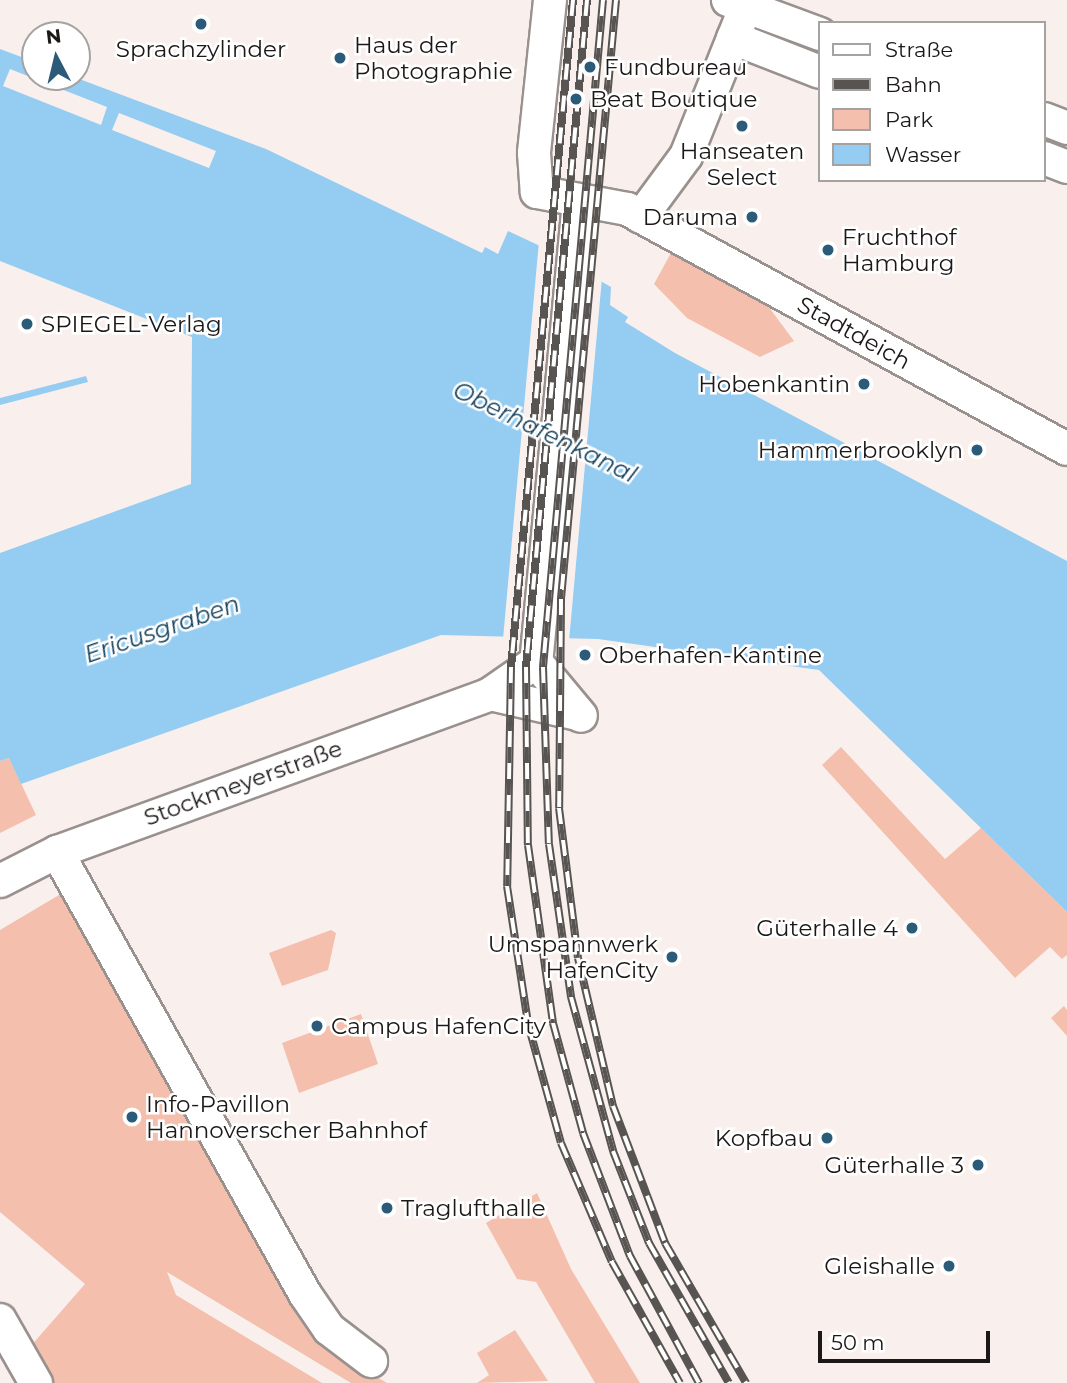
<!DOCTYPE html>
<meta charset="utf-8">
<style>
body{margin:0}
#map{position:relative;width:1067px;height:1383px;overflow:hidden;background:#f9f0ed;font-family:Montserrat,sans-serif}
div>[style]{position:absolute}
.green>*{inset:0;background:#f4bfad}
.water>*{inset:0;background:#95ccf1}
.pier>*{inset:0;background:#f9f0ed}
.roads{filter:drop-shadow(2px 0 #99918e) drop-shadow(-2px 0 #99918e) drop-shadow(0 2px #99918e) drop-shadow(0 -2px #99918e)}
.minor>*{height:32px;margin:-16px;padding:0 16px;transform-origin:16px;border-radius:16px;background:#fff}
.rail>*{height:8px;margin-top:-4px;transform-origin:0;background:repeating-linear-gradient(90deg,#fff 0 16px,#585452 0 32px);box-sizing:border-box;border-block:2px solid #585452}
.dots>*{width:19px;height:19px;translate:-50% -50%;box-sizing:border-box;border:4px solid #fff;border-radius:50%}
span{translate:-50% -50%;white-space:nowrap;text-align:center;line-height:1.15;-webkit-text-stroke:5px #fff;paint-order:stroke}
.poi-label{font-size:23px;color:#1b1817}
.left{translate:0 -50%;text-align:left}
.right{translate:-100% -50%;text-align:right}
.street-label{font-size:23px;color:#1b1817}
.water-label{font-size:24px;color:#17425c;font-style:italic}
.legend{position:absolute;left:818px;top:21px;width:228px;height:161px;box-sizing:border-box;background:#fff;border:2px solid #a4a3a2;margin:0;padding:9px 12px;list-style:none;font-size:21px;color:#1b1817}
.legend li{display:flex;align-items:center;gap:14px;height:35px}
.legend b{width:35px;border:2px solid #a4a3a2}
.north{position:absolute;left:21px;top:21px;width:70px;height:70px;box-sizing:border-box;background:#fff;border:2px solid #a4a3a2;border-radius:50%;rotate:353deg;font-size:19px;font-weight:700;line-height:28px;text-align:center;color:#1b1817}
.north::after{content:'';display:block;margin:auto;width:24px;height:32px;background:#2b5b79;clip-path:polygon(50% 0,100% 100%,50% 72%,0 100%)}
.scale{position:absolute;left:818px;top:1331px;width:172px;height:32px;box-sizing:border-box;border:4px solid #1b1817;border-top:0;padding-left:9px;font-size:21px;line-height:24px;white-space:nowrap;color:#1b1817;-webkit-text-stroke:5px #fff;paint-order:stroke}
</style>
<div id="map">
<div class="green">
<i style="clip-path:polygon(672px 251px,768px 306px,794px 341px,760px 357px,687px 318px,654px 284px)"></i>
<i style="clip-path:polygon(841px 747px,945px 859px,981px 828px,1067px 912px,1067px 955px,1062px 959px,1050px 947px,1015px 978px,822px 765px)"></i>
<i style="clip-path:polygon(9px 758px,36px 815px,0 833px,0 761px)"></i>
<i style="clip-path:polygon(64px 892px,322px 1336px,319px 1343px,387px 1383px,351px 1383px,167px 1272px,176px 1295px,322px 1383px,49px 1383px,29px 1348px,85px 1284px,0 1212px,0 930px)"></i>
<i style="clip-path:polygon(331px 930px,336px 933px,328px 970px,282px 986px,269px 953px)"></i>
<i style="clip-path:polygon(1064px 1006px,1067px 1010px,1067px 1036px,1051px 1018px)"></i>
<i style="clip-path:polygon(361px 1014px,378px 1064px,299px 1093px,282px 1043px)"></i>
<i style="clip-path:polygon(537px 1193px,571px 1269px,640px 1383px,595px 1383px,536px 1282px,517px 1279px,486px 1223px)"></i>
<i style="clip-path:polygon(515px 1330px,548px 1381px,477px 1383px,489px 1375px,477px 1353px)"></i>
</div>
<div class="water">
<i style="clip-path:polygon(0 49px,35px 62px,35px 77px,74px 77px,266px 149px,482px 253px,485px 247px,498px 254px,508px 231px,538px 245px,611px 287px,610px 305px,628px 317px,625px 322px,675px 353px,1067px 561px,1067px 912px,819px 670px,598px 639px,441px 635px,21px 784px,9px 758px,0 761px,0 553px,191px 484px,192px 337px,0 261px)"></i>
<i style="clip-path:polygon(86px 376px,88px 382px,0 405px,0 398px)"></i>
</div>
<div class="pier">
<i style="clip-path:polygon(10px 69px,107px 107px,101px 125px,3px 86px)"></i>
<i style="clip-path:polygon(119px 113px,216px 151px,209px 168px,112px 130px)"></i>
<i style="clip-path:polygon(539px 241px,602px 278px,569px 641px,503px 639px)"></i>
</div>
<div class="roads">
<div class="minor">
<i style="left:550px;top:0;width:154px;rotate:96deg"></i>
<i style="left:534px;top:153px;width:39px;rotate:86deg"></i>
<i style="left:537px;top:192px;width:92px;rotate:10.7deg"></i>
<i style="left:627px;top:209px;width:501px;rotate:28.61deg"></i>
<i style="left:728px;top:0;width:98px;rotate:20.3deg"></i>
<i style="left:733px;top:38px;width:93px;rotate:21.3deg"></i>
<i style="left:1044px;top:119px;width:25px;rotate:21deg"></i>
<i style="left:1044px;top:158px;width:25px;rotate:21deg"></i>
<i style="left:579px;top:201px;width:463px;rotate:95.3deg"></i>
<i style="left:536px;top:662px;width:70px;rotate:50.2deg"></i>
<i style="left:641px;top:217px;width:76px;rotate:-53.6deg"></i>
<i style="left:686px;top:156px;width:162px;rotate:-68.2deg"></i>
<i style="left:490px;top:694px;width:89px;rotate:12.9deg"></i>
<i style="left:57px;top:852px;width:507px;rotate:60.7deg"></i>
<i style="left:305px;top:1294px;width:42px;rotate:55.6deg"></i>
<i style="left:329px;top:1329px;width:53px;rotate:37.3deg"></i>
<i style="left:0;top:881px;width:64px;rotate:-27deg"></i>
<i style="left:57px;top:852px;width:461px;rotate:-20deg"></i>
<i style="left:490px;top:694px;width:56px;rotate:-34.8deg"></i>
<i style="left:0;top:1320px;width:73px;rotate:60.3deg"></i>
</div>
</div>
<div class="rail">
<i style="left:573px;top:0;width:670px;rotate:95.31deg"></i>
<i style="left:511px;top:667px;width:219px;rotate:91deg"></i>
<i style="left:507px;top:886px;width:140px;rotate:81.3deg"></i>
<i style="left:528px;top:1024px;width:123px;rotate:74.5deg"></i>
<i style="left:561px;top:1143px;width:129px;rotate:66.8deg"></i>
<i style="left:612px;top:1262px;width:139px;rotate:60.7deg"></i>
<i style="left:587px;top:0;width:670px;rotate:95.23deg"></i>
<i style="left:526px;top:667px;width:178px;rotate:89.4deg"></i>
<i style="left:528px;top:845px;width:180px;rotate:82deg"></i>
<i style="left:553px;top:1023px;width:114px;rotate:74.7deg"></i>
<i style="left:583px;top:1133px;width:132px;rotate:69.1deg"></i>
<i style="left:630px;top:1256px;width:145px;rotate:61.5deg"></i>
<i style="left:603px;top:0;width:670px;rotate:95.14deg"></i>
<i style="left:543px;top:667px;width:177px;rotate:88.1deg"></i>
<i style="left:549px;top:844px;width:155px;rotate:81.8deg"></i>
<i style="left:571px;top:997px;width:160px;rotate:74.7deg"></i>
<i style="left:613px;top:1151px;width:99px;rotate:68.6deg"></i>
<i style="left:649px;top:1243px;width:161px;rotate:60.3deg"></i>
<i style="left:616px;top:0;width:602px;rotate:95.25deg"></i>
<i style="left:561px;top:599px;width:209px;rotate:90.5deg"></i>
<i style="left:559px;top:808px;width:151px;rotate:82.8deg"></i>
<i style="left:578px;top:958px;width:152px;rotate:76.7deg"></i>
<i style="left:613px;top:1106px;width:147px;rotate:69.2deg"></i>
<i style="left:665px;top:1243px;width:162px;rotate:59.9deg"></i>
</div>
<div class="dots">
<i style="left:201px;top:24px;background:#2b5b79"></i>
<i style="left:340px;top:58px;background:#2b5b79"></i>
<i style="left:590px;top:67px;background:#2b5b79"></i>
<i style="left:576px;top:99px;background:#2b5b79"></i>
<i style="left:742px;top:126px;background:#2b5b79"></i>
<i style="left:752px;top:217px;background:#2b5b79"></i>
<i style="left:828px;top:250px;background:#2b5b79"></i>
<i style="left:27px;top:324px;background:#2b5b79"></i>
<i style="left:864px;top:384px;background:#2b5b79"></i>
<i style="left:977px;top:450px;background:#2b5b79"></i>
<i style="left:585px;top:655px;background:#2b5b79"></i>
<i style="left:912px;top:928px;background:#2b5b79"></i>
<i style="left:672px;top:957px;background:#2b5b79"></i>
<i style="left:317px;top:1026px;background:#2b5b79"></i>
<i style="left:132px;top:1117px;background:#2b5b79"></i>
<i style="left:827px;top:1138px;background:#2b5b79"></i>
<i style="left:978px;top:1165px;background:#2b5b79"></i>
<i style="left:387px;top:1208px;background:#2b5b79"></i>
<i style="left:949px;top:1266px;background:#2b5b79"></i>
</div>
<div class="poi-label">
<span class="left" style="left:354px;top:58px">Haus der<br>Photographie</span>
<span style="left:201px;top:49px">Sprachzylinder</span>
<span class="left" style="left:604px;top:67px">Fundbureau</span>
<span class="left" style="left:590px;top:99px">Beat Boutique</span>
<span style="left:742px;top:164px">Hanseaten<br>Select</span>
<span class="right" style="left:738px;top:217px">Daruma</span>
<span class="left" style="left:842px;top:250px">Fruchthof<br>Hamburg</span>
<span class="left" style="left:41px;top:324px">SPIEGEL-Verlag</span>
<span class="right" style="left:850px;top:384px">Hobenkantin</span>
<span class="right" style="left:963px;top:450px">Hammerbrooklyn</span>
<span class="left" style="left:599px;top:655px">Oberhafen-Kantine</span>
<span class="right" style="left:898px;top:928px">Güterhalle 4</span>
<span class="right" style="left:658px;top:957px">Umspannwerk<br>HafenCity</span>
<span class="left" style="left:331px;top:1026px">Campus HafenCity</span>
<span class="left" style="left:146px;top:1117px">Info-Pavillon<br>Hannoverscher Bahnhof</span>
<span class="right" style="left:813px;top:1138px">Kopfbau</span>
<span class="right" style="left:964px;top:1165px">Güterhalle 3</span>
<span class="left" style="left:401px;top:1208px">Traglufthalle</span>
<span class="right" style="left:935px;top:1266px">Gleishalle</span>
</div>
<div class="street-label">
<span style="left:854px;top:333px;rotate:29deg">Stadtdeich</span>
<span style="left:243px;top:783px;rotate:-20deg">Stockmeyerstraße</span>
</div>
<div class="water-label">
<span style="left:545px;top:432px;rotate:26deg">Oberhafenkanal</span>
<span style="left:162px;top:629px;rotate:-19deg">Ericusgraben</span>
</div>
<ul class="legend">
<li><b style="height:9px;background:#fff"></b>Straße</li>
<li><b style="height:9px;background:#585452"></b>Bahn</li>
<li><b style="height:19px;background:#f4bfad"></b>Park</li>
<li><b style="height:19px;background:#95ccf1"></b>Wasser</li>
</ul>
<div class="north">N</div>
<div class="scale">50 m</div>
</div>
